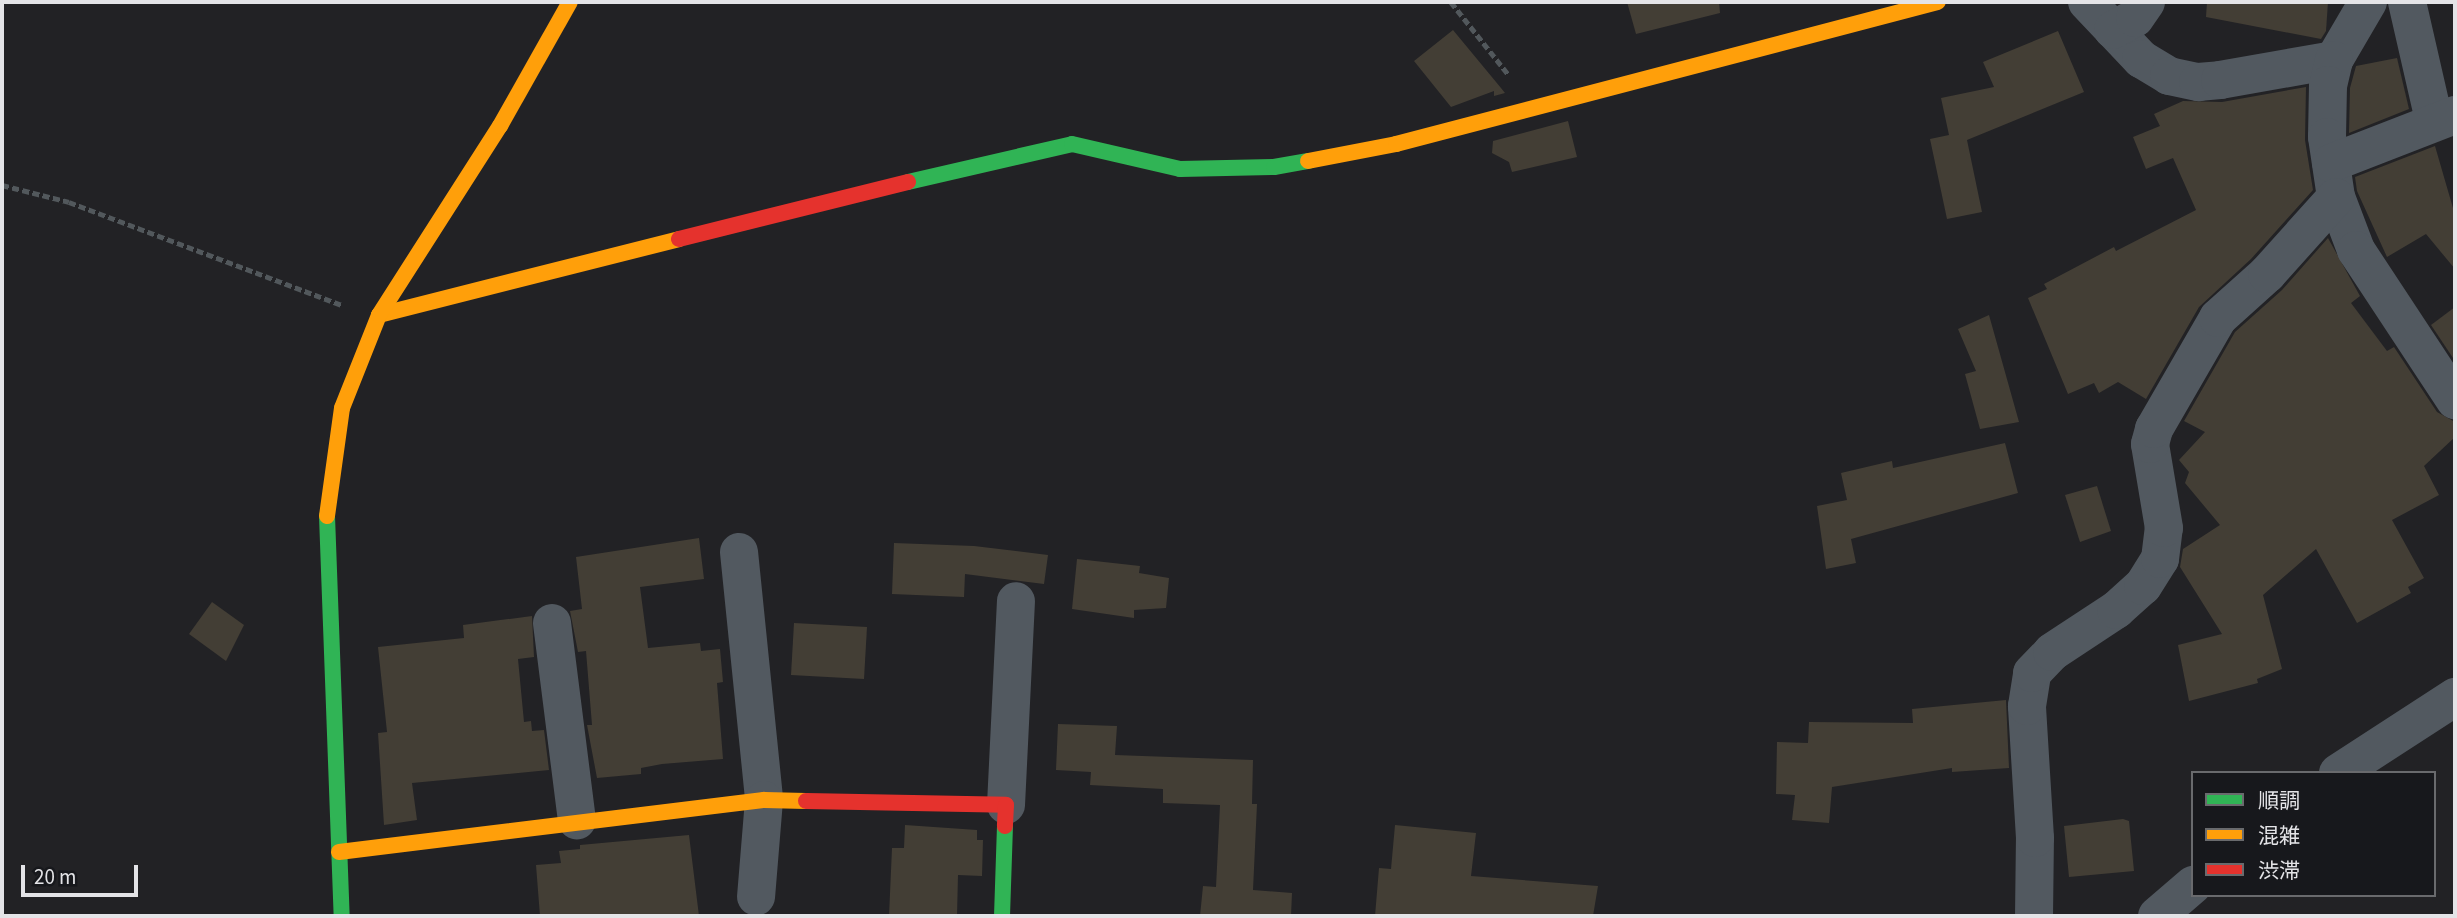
<!DOCTYPE html>
<meta charset="utf-8">
<style>
body{margin:0}
#map{position:relative;width:2457px;height:918px;overflow:hidden;background:#222225;font-family:"Source Sans 3","Noto Sans JP",sans-serif}
div>[style]{position:absolute}
.building>*{inset:0;background:#433e35}
.path>*{height:4.5px;margin-top:-2.25px;transform-origin:0;background:repeating-linear-gradient(90deg,#52585c 0 7px,transparent 0 10.5px)}
.street>*{height:38px;margin:-19px;padding:0 19px;transform-origin:19px;border-radius:19px;background:#525960}
.fast>*{height:16px;margin:-8px;padding:0 8px;transform-origin:8px;border-radius:8px;background:#30b455}
.slow>*{height:16px;margin:-8px;padding:0 8px;transform-origin:8px;border-radius:8px;background:#ff9f0a}
.jam>*{height:16px;margin:-8px;padding:0 8px;transform-origin:8px;border-radius:8px;background:#e5322d}
span{translate:-50% -50%;white-space:nowrap;text-align:center;line-height:1.15;-webkit-text-stroke:5px #17181c;paint-order:stroke}
.frame{position:absolute;inset:0;border:4px solid #e4e4e7;pointer-events:none}
.legend{position:absolute;left:2191px;top:771px;width:245px;height:126px;box-sizing:border-box;background:#17181c;border:2px solid #696a6d;margin:0;padding:9px 12px;list-style:none;font-size:21px;color:#e4e4e7}
.legend li{display:flex;align-items:center;gap:14px;height:35px}
.legend b{width:35px;border:2px solid #696a6d}
.scale{position:absolute;left:21px;top:865px;width:117px;height:32px;box-sizing:border-box;border:4px solid #e4e4e7;border-top:0;padding-left:9px;font-size:21px;line-height:24px;white-space:nowrap;color:#e4e4e7;-webkit-text-stroke:5px #17181c;paint-order:stroke}
</style>
<div id="map">
<div class="building">
<i style="clip-path:polygon(1627px 2px,1719px 2px,1720px 13px,1636px 34px)"></i>
<i style="clip-path:polygon(2207px 2px,2328px 2px,2326px 31px,2321px 39px,2206px 17px)"></i>
<i style="clip-path:polygon(1453px 30px,1501px 88px,1505px 93px,1494px 96px,1494px 91px,1451px 107px,1414px 61px)"></i>
<i style="clip-path:polygon(2058px 31px,2084px 92px,1967px 140px,1982px 212px,1947px 219px,1930px 139px,1949px 135px,1941px 98px,1994px 87px,1983px 62px)"></i>
<i style="clip-path:polygon(2397px 58px,2409px 109px,2349px 133px,2350px 88px,2356px 66px)"></i>
<i style="clip-path:polygon(2306px 87px,2305px 140px,2313px 190px,2251px 259px,2199px 307px,2146px 399px,2118px 382px,2099px 393px,2094px 383px,2068px 394px,2028px 298px,2047px 289px,2044px 284px,2114px 247px,2116px 251px,2196px 210px,2173px 158px,2146px 169px,2133px 137px,2160px 126px,2154px 114px,2183px 101px,2222px 102px)"></i>
<i style="clip-path:polygon(1568px 121px,1577px 157px,1512px 172px,1509px 162px,1492px 153px,1493px 141px)"></i>
<i style="clip-path:polygon(2435px 146px,2455px 215px,2455px 269px,2426px 234px,2387px 257px,2357px 191px,2355px 177px)"></i>
<i style="clip-path:polygon(2328px 238px,2360px 296px,2351px 303px,2387px 351px,2394px 347px,2437px 412px,2455px 422px,2455px 437px,2424px 466px,2439px 495px,2392px 520px,2424px 578px,2408px 587px,2411px 593px,2357px 623px,2316px 549px,2263px 595px,2282px 669px,2257px 679px,2258px 683px,2189px 701px,2178px 645px,2222px 634px,2180px 567px,2183px 549px,2220px 525px,2185px 483px,2189px 472px,2179px 460px,2205px 432px,2184px 421px,2235px 332px,2282px 290px)"></i>
<i style="clip-path:polygon(2455px 307px,2455px 361px,2431px 325px)"></i>
<i style="clip-path:polygon(1989px 315px,2019px 422px,1980px 429px,1965px 374px,1976px 371px,1958px 329px)"></i>
<i style="clip-path:polygon(2005px 443px,2018px 493px,1851px 539px,1856px 563px,1826px 569px,1817px 506px,1847px 500px,1841px 473px,1892px 461px,1893px 468px)"></i>
<i style="clip-path:polygon(2097px 486px,2111px 531px,2080px 542px,2065px 495px)"></i>
<i style="clip-path:polygon(699px 538px,704px 579px,640px 587px,648px 648px,700px 643px,701px 651px,720px 649px,723px 682px,717px 683px,723px 759px,662px 764px,641px 768px,641px 774px,597px 778px,587px 725px,592px 725px,586px 651px,578px 652px,570px 611px,582px 609px,576px 557px)"></i>
<i style="clip-path:polygon(894px 543px,974px 546px,1048px 555px,1044px 584px,965px 574px,964px 597px,892px 594px)"></i>
<i style="clip-path:polygon(1077px 559px,1140px 566px,1139px 573px,1169px 578px,1166px 608px,1134px 610px,1134px 618px,1072px 609px)"></i>
<i style="clip-path:polygon(212px 602px,244px 625px,226px 661px,189px 634px)"></i>
<i style="clip-path:polygon(532px 616px,534px 657px,518px 659px,524px 722px,531px 721px,532px 731px,544px 730px,549px 770px,412px 783px,417px 820px,384px 825px,378px 733px,387px 732px,378px 647px,464px 638px,463px 625px)"></i>
<i style="clip-path:polygon(794px 623px,867px 627px,864px 679px,791px 675px)"></i>
<i style="clip-path:polygon(2006px 700px,2009px 768px,1952px 772px,1952px 768px,1832px 787px,1829px 823px,1792px 820px,1795px 795px,1776px 794px,1777px 742px,1808px 743px,1809px 722px,1913px 723px,1912px 709px)"></i>
<i style="clip-path:polygon(1058px 724px,1117px 726px,1115px 755px,1253px 760px,1252px 804px,1257px 804px,1253px 890px,1292px 893px,1291px 916px,1200px 916px,1203px 886px,1216px 887px,1220px 805px,1163px 803px,1163px 789px,1090px 785px,1091px 772px,1056px 770px)"></i>
<i style="clip-path:polygon(2123px 819px,2129px 821px,2134px 871px,2069px 877px,2064px 826px)"></i>
<i style="clip-path:polygon(905px 825px,977px 830px,977px 840px,983px 840px,982px 876px,958px 875px,957px 916px,889px 916px,892px 848px,904px 848px)"></i>
<i style="clip-path:polygon(1395px 825px,1476px 833px,1471px 876px,1598px 886px,1593px 916px,1375px 916px,1379px 868px,1391px 869px)"></i>
<i style="clip-path:polygon(689px 835px,699px 916px,540px 916px,536px 865px,561px 863px,559px 851px,580px 849px,580px 845px)"></i>
</div>
<div class="path">
<i style="left:1451px;top:2px;width:92px;rotate:51.6deg"></i>
<i style="left:2px;top:185px;width:69px;rotate:14.2deg"></i>
<i style="left:69px;top:202px;width:292px;rotate:20.7deg"></i>
</div>
<div class="street">
<i style="left:2087px;top:2px;width:79px;rotate:46.5deg"></i>
<i style="left:2141px;top:59px;width:33px;rotate:31deg"></i>
<i style="left:2169px;top:76px;width:30px;rotate:12deg"></i>
<i style="left:2198px;top:82px;width:22px;rotate:-5deg"></i>
<i style="left:2220px;top:80px;width:116px;rotate:-10deg"></i>
<i style="left:2368px;top:2px;width:67px;rotate:120.4deg"></i>
<i style="left:2334px;top:60px;width:26px;rotate:103deg"></i>
<i style="left:2328px;top:85px;width:52px;rotate:91.1deg"></i>
<i style="left:2327px;top:137px;width:61px;rotate:81.5deg"></i>
<i style="left:2336px;top:197px;width:57px;rotate:69.3deg"></i>
<i style="left:2356px;top:250px;width:180px;rotate:56.6deg"></i>
<i style="left:2407px;top:2px;width:121px;rotate:77.1deg"></i>
<i style="left:2113px;top:30px;width:25px;rotate:-29deg"></i>
<i style="left:2135px;top:18px;width:19px;rotate:-55deg"></i>
<i style="left:2331px;top:163px;width:133px;rotate:-21.2deg"></i>
<i style="left:739px;top:552px;width:249px;rotate:84.2deg"></i>
<i style="left:764px;top:800px;width:97px;rotate:94.7deg"></i>
<i style="left:552px;top:623px;width:199px;rotate:82.8deg"></i>
<i style="left:2338px;top:773px;width:140px;rotate:-33deg"></i>
<i style="left:1006px;top:805px;width:204px;rotate:-87.2deg"></i>
<i style="left:2034px;top:916px;width:78px;rotate:-89.3deg"></i>
<i style="left:2035px;top:838px;width:132px;rotate:-93.5deg"></i>
<i style="left:2027px;top:706px;width:33px;rotate:-81deg"></i>
<i style="left:2032px;top:673px;width:29px;rotate:-46deg"></i>
<i style="left:2052px;top:652px;width:77px;rotate:-33.3deg"></i>
<i style="left:2116px;top:610px;width:36px;rotate:-42deg"></i>
<i style="left:2143px;top:586px;width:32px;rotate:-58deg"></i>
<i style="left:2160px;top:559px;width:31px;rotate:-83deg"></i>
<i style="left:2164px;top:528px;width:85px;rotate:-99.5deg"></i>
<i style="left:2150px;top:444px;width:16px;rotate:-75deg"></i>
<i style="left:2154px;top:429px;width:128px;rotate:-60deg"></i>
<i style="left:2218px;top:318px;width:66px;rotate:-41.9deg"></i>
<i style="left:2267px;top:274px;width:103px;rotate:-48.1deg"></i>
<i style="left:2157px;top:916px;width:48px;rotate:-40.7deg"></i>
</div>
<div class="fast">
<i style="left:908px;top:182px;width:168px;rotate:-13deg"></i>
<i style="left:1072px;top:144px;width:111px;rotate:13deg"></i>
<i style="left:1180px;top:169px;width:94px;rotate:-1.2deg"></i>
<i style="left:1274px;top:167px;width:35px;rotate:-10deg"></i>
<i style="left:327px;top:516px;width:400px;rotate:87.9deg"></i>
<i style="left:1002px;top:916px;width:90px;rotate:-88.1deg"></i>
</div>
<div class="slow">
<i style="left:1308px;top:161px;width:90px;rotate:-10.9deg"></i>
<i style="left:1396px;top:144px;width:560px;rotate:-14.68deg"></i>
<i style="left:379px;top:315px;width:309px;rotate:-14.2deg"></i>
<i style="left:327px;top:516px;width:109px;rotate:-82.1deg"></i>
<i style="left:342px;top:408px;width:100px;rotate:-68.3deg"></i>
<i style="left:379px;top:315px;width:224px;rotate:-57.4deg"></i>
<i style="left:500px;top:126px;width:142px;rotate:-60.6deg"></i>
<i style="left:339px;top:852px;width:428px;rotate:-7deg"></i>
<i style="left:764px;top:800px;width:42px;rotate:1.4deg"></i>
</div>
<div class="jam">
<i style="left:679px;top:239px;width:236px;rotate:-14deg"></i>
<i style="left:806px;top:801px;width:200px;rotate:1.1deg"></i>
<i style="left:1006px;top:805px;width:21px;rotate:93deg"></i>
</div>
<div class="frame"></div>
<ul class="legend">
<li><b style="height:9px;background:#30b455"></b>順調</li>
<li><b style="height:9px;background:#ff9f0a"></b>混雑</li>
<li><b style="height:9px;background:#e5322d"></b>渋滞</li>
</ul>
<div class="scale">20 m</div>
</div>
